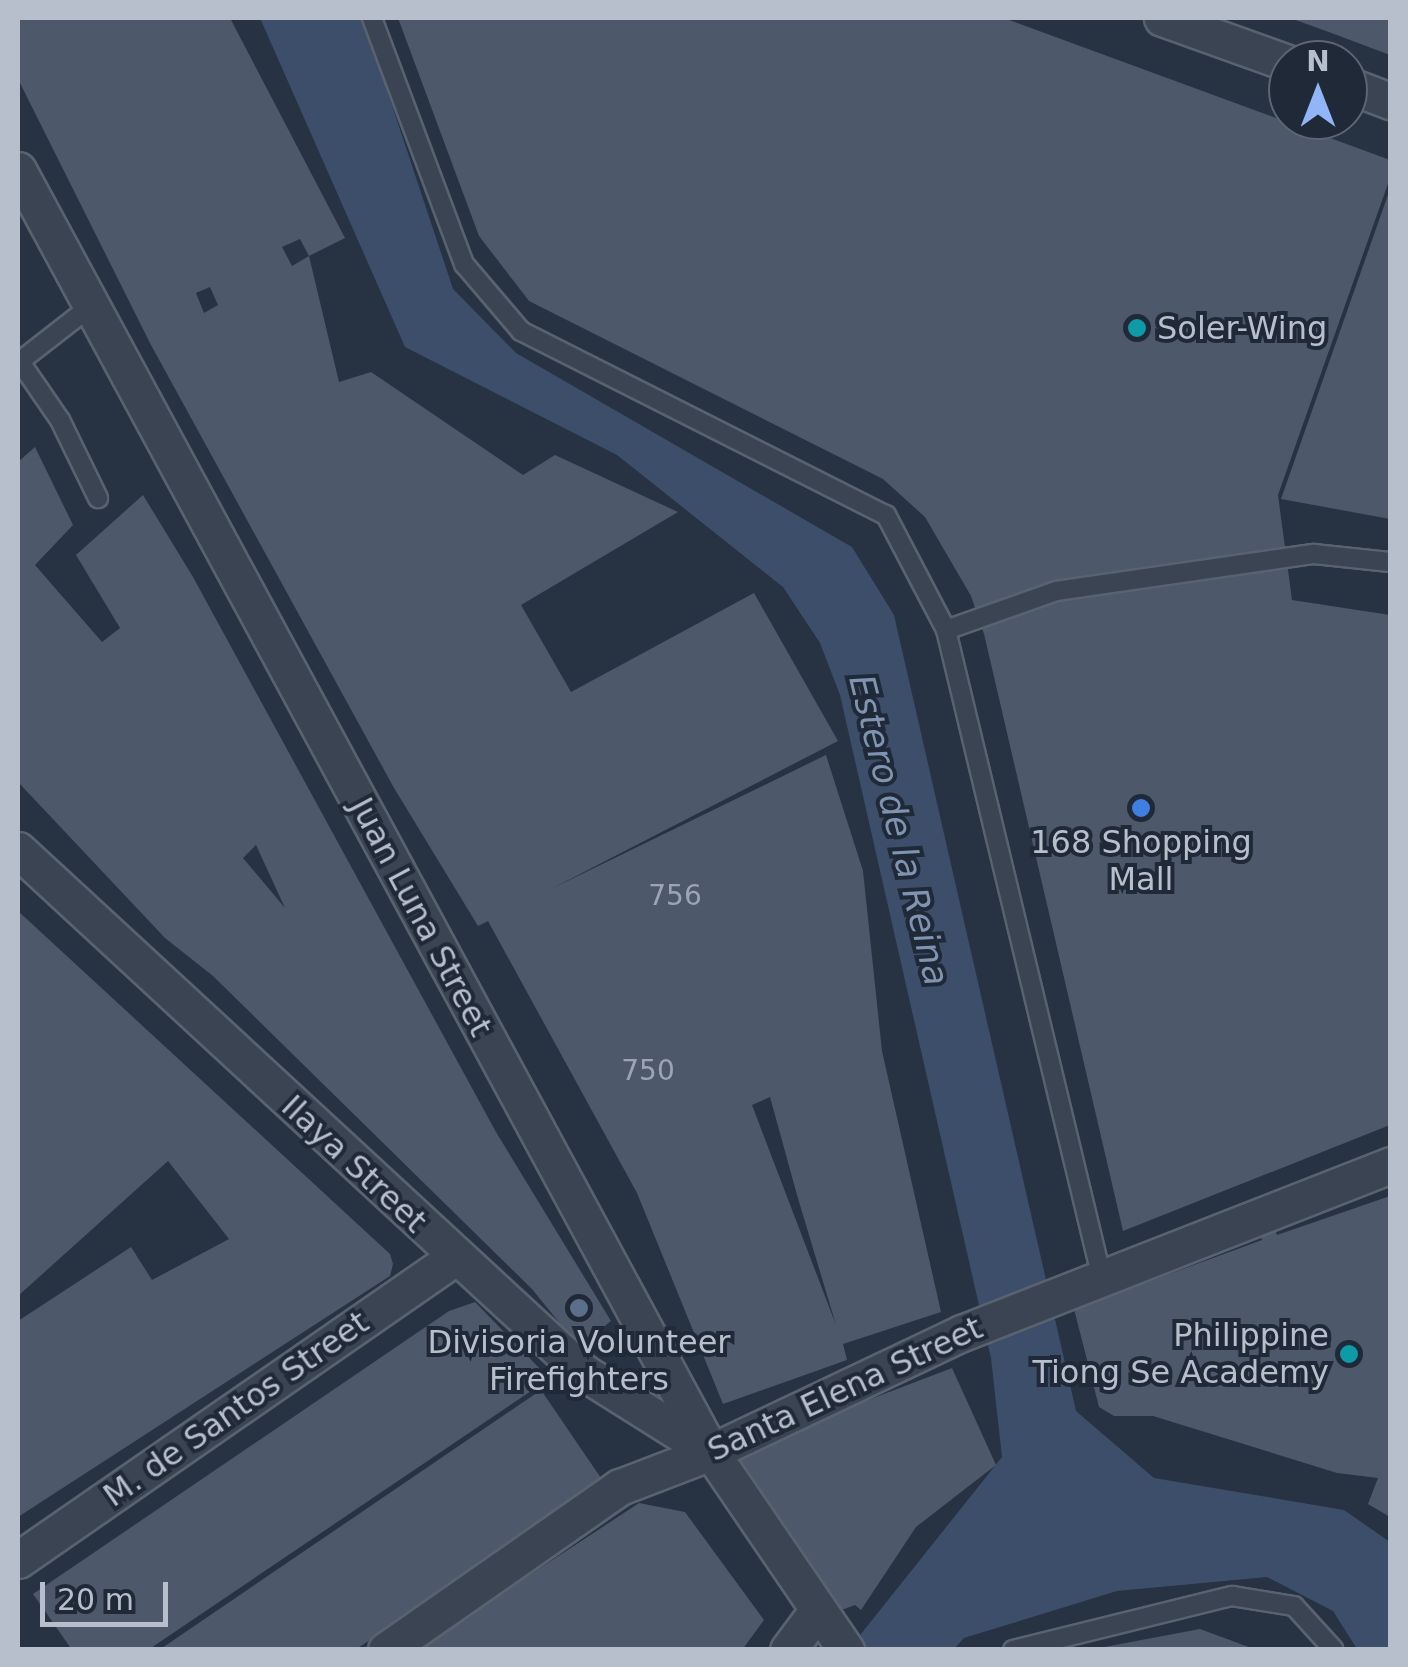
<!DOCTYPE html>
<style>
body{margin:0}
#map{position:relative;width:1408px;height:1667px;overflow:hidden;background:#273242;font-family:"DejaVu Sans",sans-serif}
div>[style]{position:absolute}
.water>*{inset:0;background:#3d4e6b}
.building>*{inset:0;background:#4d586b}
.roads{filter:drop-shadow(2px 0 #59626f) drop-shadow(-2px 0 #59626f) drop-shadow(0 2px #59626f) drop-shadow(0 -2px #59626f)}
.service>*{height:18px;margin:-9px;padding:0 9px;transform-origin:9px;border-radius:9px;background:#3b4452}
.minor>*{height:35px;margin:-17.5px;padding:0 17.5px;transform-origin:17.5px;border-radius:17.5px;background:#3b4452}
.dots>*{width:28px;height:28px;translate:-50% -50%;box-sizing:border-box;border:5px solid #202937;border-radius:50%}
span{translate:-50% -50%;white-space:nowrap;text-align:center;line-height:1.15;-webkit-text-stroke:8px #202937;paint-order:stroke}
.number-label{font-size:28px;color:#9da5b4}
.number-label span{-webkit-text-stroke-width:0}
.poi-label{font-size:32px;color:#b8bfcc}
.left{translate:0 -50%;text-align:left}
.right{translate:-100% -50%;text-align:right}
.street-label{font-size:32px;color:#b8bfcc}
.water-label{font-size:35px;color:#8094b2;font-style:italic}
.frame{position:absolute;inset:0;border:20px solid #b8bfcc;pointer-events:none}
.north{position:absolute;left:1268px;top:40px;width:100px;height:100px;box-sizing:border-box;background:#202937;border:2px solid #5d6573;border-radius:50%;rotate:0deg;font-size:28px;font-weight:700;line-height:40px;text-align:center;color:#b8bfcc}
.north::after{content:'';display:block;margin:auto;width:35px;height:45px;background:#92b5f7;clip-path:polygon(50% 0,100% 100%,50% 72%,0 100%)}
.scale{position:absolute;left:40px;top:1582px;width:128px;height:45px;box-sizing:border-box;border:5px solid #b8bfcc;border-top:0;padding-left:12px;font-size:30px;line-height:35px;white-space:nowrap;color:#b8bfcc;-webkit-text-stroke:8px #202937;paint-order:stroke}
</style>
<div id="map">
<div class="water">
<i style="clip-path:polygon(260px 18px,363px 18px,453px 289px,516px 353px,852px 547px,894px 615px,1076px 1411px,1154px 1478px,1344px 1510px,1390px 1542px,1390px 1649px,1357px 1649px,1333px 1611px,1267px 1577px,1117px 1591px,964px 1638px,954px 1649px,849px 1649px,1002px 1457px,991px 1358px,840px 695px,820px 643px,783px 587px,617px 455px,405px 347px)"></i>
</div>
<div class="building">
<i style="clip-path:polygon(evenodd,18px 18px,230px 18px,345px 238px,309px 256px,300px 239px,282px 247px,292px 266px,309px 256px,339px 382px,371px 372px,523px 475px,555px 455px,678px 512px,521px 605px,571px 692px,754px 593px,838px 741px,551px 889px,826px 755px,863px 871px,882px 1051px,941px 1312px,843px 1344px,847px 1360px,723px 1404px,637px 1193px,488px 921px,478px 926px,394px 788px,151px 345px,18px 79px,18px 18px,210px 287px,218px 305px,204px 313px,196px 293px,210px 287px,18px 18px,770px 1097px,797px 1195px,836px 1325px,752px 1105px,770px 1097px)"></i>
<i style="clip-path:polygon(398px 18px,1004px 18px,1390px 160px,1390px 178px,1278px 495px,1292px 600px,1390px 615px,1390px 1125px,1123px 1231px,984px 634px,971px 596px,925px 517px,883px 479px,529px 301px,479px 236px)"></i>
<i style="clip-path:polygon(1290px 18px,1390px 18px,1390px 55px,1326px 31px)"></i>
<i style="clip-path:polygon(1390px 189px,1390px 519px,1281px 499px)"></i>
<i style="clip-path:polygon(evenodd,35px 447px,73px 525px,35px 565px,102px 642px,120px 628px,76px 555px,143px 495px,193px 577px,496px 1132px,611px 1321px,579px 1347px,532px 1289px,213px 976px,165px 938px,18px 782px,18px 462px,35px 447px,256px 845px,285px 908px,243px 858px,256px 845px)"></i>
<i style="clip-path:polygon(18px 911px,390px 1254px,393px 1264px,390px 1276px,18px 1517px,18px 1321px,131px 1247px,152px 1280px,229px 1239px,168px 1161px,18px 1296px)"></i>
<i style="clip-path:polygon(1390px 1196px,1390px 1517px,1368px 1504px,1378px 1478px,1337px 1473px,1153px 1416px,1114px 1416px,1099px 1407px,1074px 1309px,1262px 1240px,1258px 1230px,1274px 1225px,1277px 1235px)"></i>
<i style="clip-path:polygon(475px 1302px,545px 1374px,534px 1389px,148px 1650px,72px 1650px,33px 1594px,449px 1311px)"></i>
<i style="clip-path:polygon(952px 1368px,996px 1465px,916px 1527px,861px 1610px,855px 1605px,839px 1611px,729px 1453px)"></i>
<i style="clip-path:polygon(541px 1390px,603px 1481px,355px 1650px,159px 1650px)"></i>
<i style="clip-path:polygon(639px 1503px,685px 1512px,764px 1620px,742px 1650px,416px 1650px)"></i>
<i style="clip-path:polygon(1200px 1629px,1257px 1650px,1099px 1650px,1099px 1648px)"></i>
</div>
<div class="roads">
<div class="service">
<i style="left:372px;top:18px;width:263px;rotate:69.5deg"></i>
<i style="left:464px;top:264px;width:88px;rotate:49.6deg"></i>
<i style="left:521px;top:331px;width:409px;rotate:26.8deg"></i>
<i style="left:886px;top:515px;width:130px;rotate:62.4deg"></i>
<i style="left:946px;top:630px;width:667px;rotate:76.48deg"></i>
<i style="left:18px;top:359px;width:74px;rotate:55.5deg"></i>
<i style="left:60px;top:420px;width:87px;rotate:64deg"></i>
<i style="left:19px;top:362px;width:91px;rotate:-37.9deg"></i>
<i style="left:946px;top:630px;width:117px;rotate:-19.5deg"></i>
<i style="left:1056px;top:591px;width:261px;rotate:-8.2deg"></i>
<i style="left:1314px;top:554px;width:76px;rotate:6deg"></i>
<i style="left:1013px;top:1650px;width:226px;rotate:-13.9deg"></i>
<i style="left:1232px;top:1596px;width:63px;rotate:9.2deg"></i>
<i style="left:1294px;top:1606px;width:59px;rotate:47.7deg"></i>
</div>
<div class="minor">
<i style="left:1162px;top:18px;width:134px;rotate:19.7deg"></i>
<i style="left:1348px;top:85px;width:45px;rotate:20.9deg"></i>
<i style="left:18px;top:170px;width:1457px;rotate:61.61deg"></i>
<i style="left:711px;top:1452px;width:240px;rotate:55.7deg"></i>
<i style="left:18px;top:850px;width:769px;rotate:42.73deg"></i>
<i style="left:583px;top:1372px;width:150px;rotate:32.2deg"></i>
<i style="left:18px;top:1560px;width:530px;rotate:-34.71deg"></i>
<i style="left:386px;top:1650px;width:285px;rotate:-34.9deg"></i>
<i style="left:620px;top:1487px;width:97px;rotate:-21deg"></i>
<i style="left:711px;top:1452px;width:278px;rotate:-25.4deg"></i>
<i style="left:962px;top:1333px;width:460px;rotate:-21.4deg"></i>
<i style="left:788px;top:1650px;width:49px;rotate:-53.4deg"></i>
</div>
</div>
<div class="dots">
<i style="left:1137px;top:328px;background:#0f9aa8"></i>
<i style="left:1141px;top:808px;background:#3f7fe0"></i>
<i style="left:579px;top:1308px;background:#5c6f8a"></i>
<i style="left:1349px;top:1354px;background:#0f9aa8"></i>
</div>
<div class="number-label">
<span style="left:675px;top:896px">756</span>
<span style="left:648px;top:1071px">750</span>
</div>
<div class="poi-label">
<span class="left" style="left:1157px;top:328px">Soler-Wing</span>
<span style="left:1141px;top:861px">168 Shopping<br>Mall</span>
<span class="right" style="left:1329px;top:1354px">Philippine<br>Tiong Se Academy</span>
<span style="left:579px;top:1361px">Divisoria Volunteer<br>Firefighters</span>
</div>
<div class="street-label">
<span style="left:421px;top:917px;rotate:62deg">Juan Luna Street</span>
<span style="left:354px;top:1164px;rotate:43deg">Ilaya Street</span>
<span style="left:845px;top:1389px;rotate:-25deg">Santa Elena Street</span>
<span style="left:236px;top:1409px;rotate:-35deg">M. de Santos Street</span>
</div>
<div class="water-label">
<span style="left:899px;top:830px;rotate:76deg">Estero de la Reina</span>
</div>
<div class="frame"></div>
<div class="north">N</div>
<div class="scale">20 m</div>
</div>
